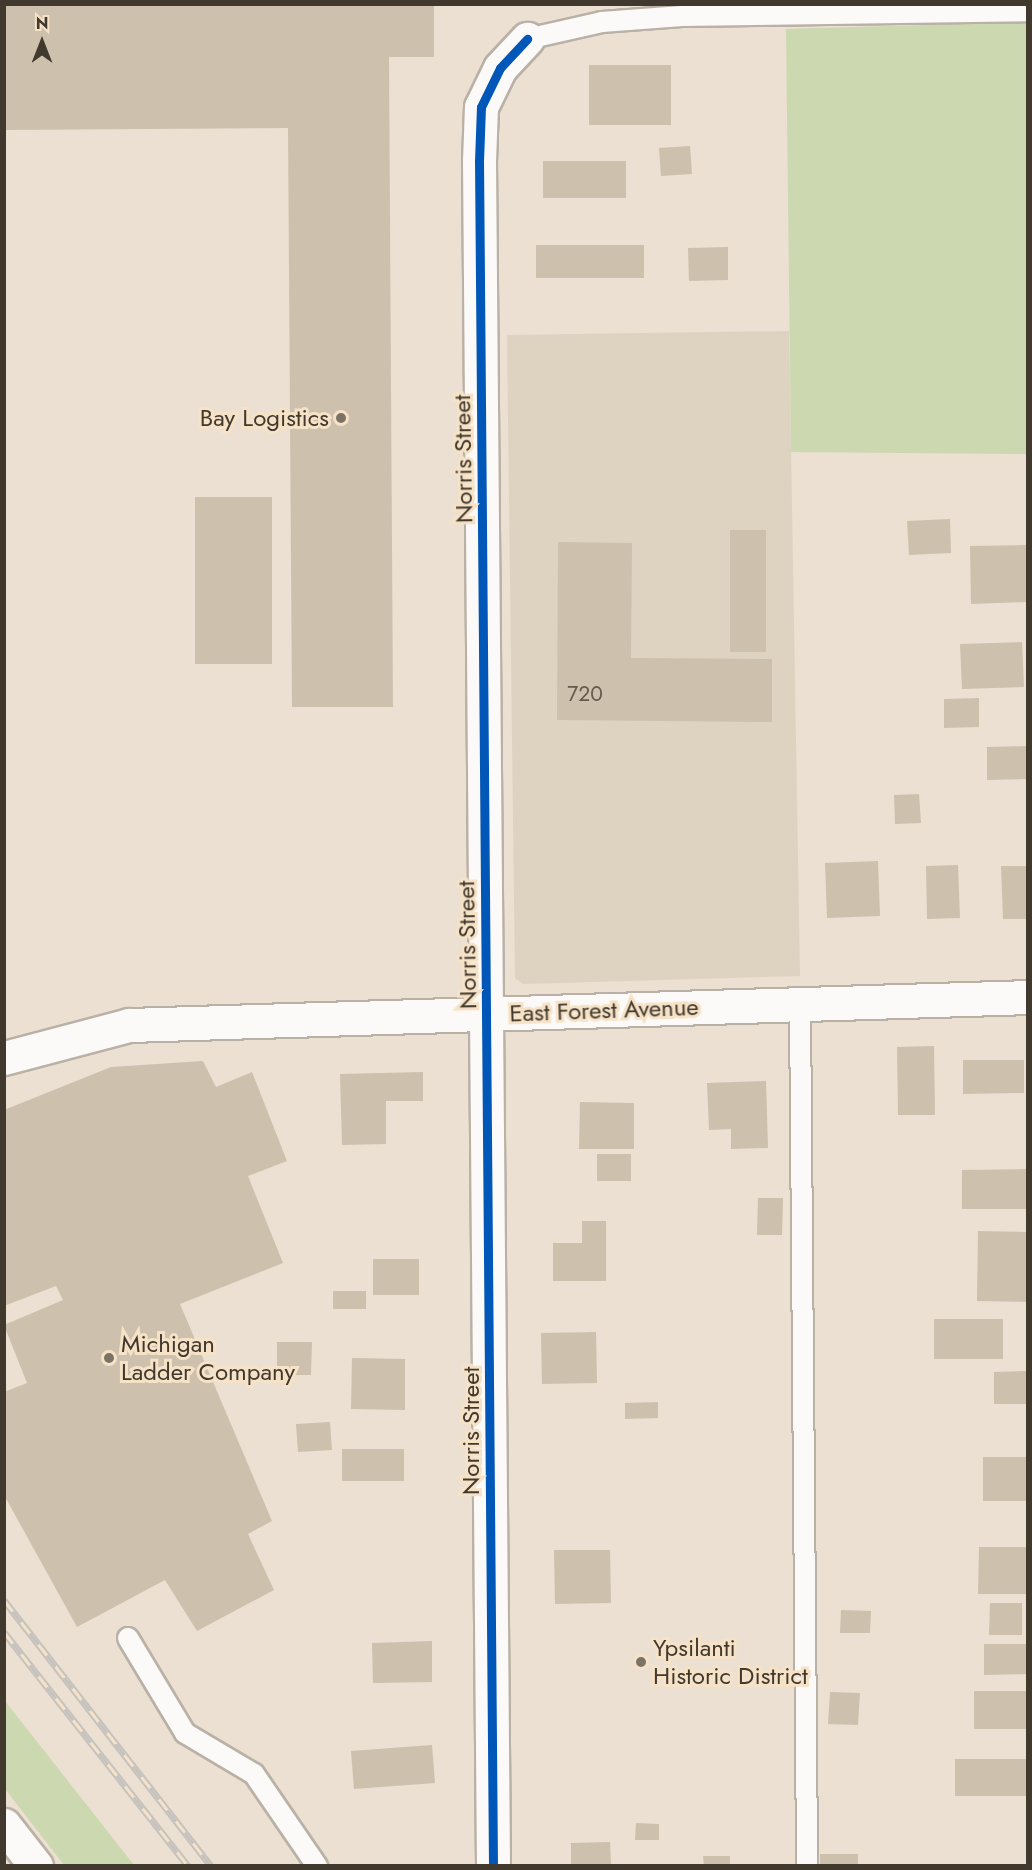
<!DOCTYPE html>
<style>
body{margin:0}
#map{position:relative;width:1032px;height:1870px;overflow:hidden;background:#ebe0d1;font-family:Jost,sans-serif}
div>[style]{position:absolute}
.commercial>*{inset:0;background:#ded2c1}
.green>*{inset:0;background:#ccd8af}
.building>*{inset:0;background:#cdc0ad}
.roads{filter:drop-shadow(2px 0 #bab1a6) drop-shadow(-2px 0 #bab1a6) drop-shadow(0 2px #bab1a6) drop-shadow(0 -2px #bab1a6)}
.lane>*{height:20px;margin:-10px;padding:0 10px;transform-origin:10px;border-radius:10px;background:#fcfaf8}
.street>*{height:33px;margin:-16.5px;padding:0 16.5px;transform-origin:16.5px;border-radius:16.5px;background:#fcfaf8}
.secondary>*{height:33px;margin:-16.5px;padding:0 16.5px;transform-origin:16.5px;border-radius:16.5px;background:#fcfaf8}
.rail>*{height:7px;margin-top:-3.5px;transform-origin:0;background:repeating-linear-gradient(90deg,#f6e2c6 0 14px,#c6c2be 0 28px);box-sizing:border-box;border-block:2px solid #c6c2be}
.cycleway>*{height:9px;margin:-4.5px;padding:0 4.5px;transform-origin:4.5px;border-radius:4.5px;background:#0057b8}
.dots>*{width:16px;height:16px;translate:-50% -50%;box-sizing:border-box;border:3px solid #f6e2c6;border-radius:50%}
span{translate:-50% -50%;white-space:nowrap;text-align:center;line-height:1.15;-webkit-text-stroke:6px #f6e2c6;paint-order:stroke}
.number-label{font-size:21px;color:#645b4e}
.number-label span{-webkit-text-stroke-width:0}
.poi-label{font-size:24px;color:#41392e}
.right{translate:-100% -50%;text-align:right}
.left{translate:0 -50%;text-align:left}
.street-label{font-size:24px;color:#41392e}
.frame{position:absolute;inset:0;border:6px solid #41392e;pointer-events:none}
.north{position:absolute;left:12px;top:12px;width:60px;height:60px;-webkit-text-stroke:4px #f6e2c6;paint-order:stroke;rotate:0deg;font-size:16px;font-weight:700;line-height:24px;text-align:center;color:#41392e}
.north::after{content:'';display:block;margin:auto;width:21px;height:27px;background:#41392e;clip-path:polygon(50% 0,100% 100%,50% 72%,0 100%)}
</style>
<div id="map">
<div class="commercial">
<i style="clip-path:polygon(789px 331px,800px 976px,523px 984px,515px 978px,507px 335px)"></i>
</div>
<div class="green">
<i style="clip-path:polygon(1027px 22px,1027px 454px,791px 452px,786px 29px)"></i>
<i style="clip-path:polygon(4px 1701px,5px 1701px,134px 1865px,64px 1865px,5px 1789px)"></i>
</div>
<div class="building">
<i style="clip-path:polygon(4px 4px,434px 4px,434px 57px,389px 57px,393px 707px,292px 707px,288px 128px,4px 130px)"></i>
<i style="clip-path:polygon(589px 65px,671px 65px,671px 125px,589px 125px)"></i>
<i style="clip-path:polygon(690px 146px,692px 174px,661px 176px,659px 148px)"></i>
<i style="clip-path:polygon(543px 161px,626px 161px,626px 198px,543px 198px)"></i>
<i style="clip-path:polygon(536px 245px,644px 245px,644px 278px,536px 278px)"></i>
<i style="clip-path:polygon(728px 247px,728px 280px,689px 281px,688px 248px)"></i>
<i style="clip-path:polygon(195px 497px,272px 497px,272px 664px,195px 664px)"></i>
<i style="clip-path:polygon(950px 519px,951px 553px,909px 555px,907px 521px)"></i>
<i style="clip-path:polygon(730px 530px,766px 530px,766px 652px,730px 652px)"></i>
<i style="clip-path:polygon(558px 542px,632px 543px,631px 658px,772px 659px,772px 722px,557px 720px)"></i>
<i style="clip-path:polygon(1026px 545px,1028px 602px,971px 604px,970px 546px)"></i>
<i style="clip-path:polygon(1022px 642px,1024px 687px,962px 689px,960px 644px)"></i>
<i style="clip-path:polygon(979px 698px,979px 727px,944px 728px,944px 699px)"></i>
<i style="clip-path:polygon(1028px 746px,1028px 779px,987px 780px,987px 747px)"></i>
<i style="clip-path:polygon(919px 794px,921px 823px,895px 824px,894px 795px)"></i>
<i style="clip-path:polygon(878px 861px,880px 916px,827px 918px,825px 863px)"></i>
<i style="clip-path:polygon(958px 865px,960px 918px,927px 919px,926px 866px)"></i>
<i style="clip-path:polygon(1001px 866px,1028px 866px,1028px 919px,1003px 919px)"></i>
<i style="clip-path:polygon(934px 1046px,935px 1115px,898px 1115px,897px 1047px)"></i>
<i style="clip-path:polygon(963px 1060px,1024px 1060px,1024px 1093px,963px 1094px)"></i>
<i style="clip-path:polygon(203px 1061px,216px 1087px,252px 1072px,287px 1161px,248px 1176px,283px 1263px,180px 1304px,272px 1521px,248px 1534px,274px 1590px,197px 1631px,165px 1580px,77px 1627px,4px 1495px,4px 1392px,27px 1383px,4px 1325px,63px 1300px,56px 1286px,4px 1306px,4px 1110px,111px 1067px)"></i>
<i style="clip-path:polygon(423px 1072px,423px 1101px,386px 1101px,386px 1144px,342px 1145px,340px 1074px)"></i>
<i style="clip-path:polygon(766px 1081px,768px 1148px,731px 1149px,731px 1129px,709px 1130px,707px 1083px)"></i>
<i style="clip-path:polygon(580px 1102px,634px 1103px,634px 1149px,579px 1149px)"></i>
<i style="clip-path:polygon(597px 1154px,631px 1154px,631px 1181px,597px 1181px)"></i>
<i style="clip-path:polygon(1028px 1169px,1028px 1209px,962px 1209px,962px 1170px)"></i>
<i style="clip-path:polygon(758px 1198px,783px 1198px,782px 1235px,757px 1235px)"></i>
<i style="clip-path:polygon(582px 1221px,606px 1221px,606px 1281px,553px 1281px,553px 1243px,582px 1243px)"></i>
<i style="clip-path:polygon(978px 1231px,1028px 1232px,1028px 1302px,977px 1301px)"></i>
<i style="clip-path:polygon(373px 1259px,419px 1259px,419px 1295px,373px 1295px)"></i>
<i style="clip-path:polygon(333px 1291px,366px 1291px,366px 1309px,333px 1309px)"></i>
<i style="clip-path:polygon(934px 1319px,1003px 1319px,1003px 1359px,934px 1359px)"></i>
<i style="clip-path:polygon(596px 1332px,597px 1383px,542px 1384px,541px 1333px)"></i>
<i style="clip-path:polygon(277px 1342px,312px 1342px,311px 1375px,277px 1375px)"></i>
<i style="clip-path:polygon(352px 1358px,405px 1359px,405px 1410px,351px 1409px)"></i>
<i style="clip-path:polygon(1028px 1371px,1028px 1404px,994px 1404px,994px 1372px)"></i>
<i style="clip-path:polygon(658px 1402px,658px 1418px,625px 1419px,625px 1403px)"></i>
<i style="clip-path:polygon(330px 1422px,332px 1450px,298px 1452px,296px 1424px)"></i>
<i style="clip-path:polygon(342px 1449px,404px 1449px,404px 1481px,342px 1481px)"></i>
<i style="clip-path:polygon(983px 1457px,1028px 1457px,1028px 1501px,983px 1501px)"></i>
<i style="clip-path:polygon(979px 1547px,1028px 1547px,1028px 1594px,978px 1594px)"></i>
<i style="clip-path:polygon(554px 1550px,610px 1550px,611px 1603px,555px 1604px)"></i>
<i style="clip-path:polygon(990px 1603px,1022px 1603px,1022px 1635px,989px 1635px)"></i>
<i style="clip-path:polygon(841px 1610px,871px 1611px,870px 1633px,840px 1633px)"></i>
<i style="clip-path:polygon(432px 1641px,432px 1682px,373px 1683px,372px 1643px)"></i>
<i style="clip-path:polygon(984px 1644px,1028px 1644px,1028px 1674px,984px 1675px)"></i>
<i style="clip-path:polygon(974px 1691px,1028px 1691px,1028px 1729px,974px 1729px)"></i>
<i style="clip-path:polygon(830px 1692px,860px 1693px,858px 1725px,828px 1724px)"></i>
<i style="clip-path:polygon(432px 1745px,435px 1783px,354px 1789px,351px 1751px)"></i>
<i style="clip-path:polygon(955px 1759px,1028px 1759px,1028px 1796px,955px 1796px)"></i>
<i style="clip-path:polygon(636px 1823px,659px 1824px,659px 1840px,635px 1840px)"></i>
<i style="clip-path:polygon(610px 1842px,611px 1866px,571px 1866px,571px 1843px)"></i>
<i style="clip-path:polygon(820px 1854px,858px 1854px,858px 1866px,820px 1866px)"></i>
<i style="clip-path:polygon(703px 1856px,730px 1856px,730px 1866px,704px 1866px)"></i>
</div>
<div class="roads">
<div class="lane">
<i style="left:527px;top:39px;width:77px;rotate:-12.8deg"></i>
<i style="left:602px;top:22px;width:80px;rotate:-4.3deg"></i>
<i style="left:682px;top:16px;width:346px;rotate:-0.8deg"></i>
<i style="left:800px;top:1004px;width:862px;rotate:89.53deg"></i>
<i style="left:128px;top:1638px;width:111px;rotate:59deg"></i>
<i style="left:185px;top:1733px;width:80px;rotate:30.7deg"></i>
<i style="left:254px;top:1774px;width:112px;rotate:55.6deg"></i>
</div>
<div class="street">
<i style="left:4px;top:1825px;width:52px;rotate:52deg"></i>
<i style="left:493px;top:1866px;width:1705px;rotate:-90.47deg"></i>
<i style="left:479px;top:161px;width:54px;rotate:-87.9deg"></i>
<i style="left:481px;top:107px;width:43px;rotate:-64deg"></i>
<i style="left:500px;top:68px;width:40px;rotate:-47deg"></i>
</div>
<div class="secondary">
<i style="left:4px;top:1058px;width:129px;rotate:-14.8deg"></i>
<i style="left:129px;top:1025px;width:899px;rotate:-1.78deg"></i>
</div>
</div>
<div class="rail">
<i style="left:4px;top:1600px;width:337px;rotate:52.1deg"></i>
<i style="left:4px;top:1632px;width:298px;rotate:51.8deg"></i>
</div>
<div class="cycleway">
<i style="left:493px;top:1866px;width:1705px;rotate:-90.47deg"></i>
<i style="left:479px;top:161px;width:54px;rotate:-87.9deg"></i>
<i style="left:481px;top:107px;width:43px;rotate:-64deg"></i>
<i style="left:500px;top:68px;width:40px;rotate:-47deg"></i>
</div>
<div class="dots">
<i style="left:341px;top:418px;background:#7c7367"></i>
<i style="left:109px;top:1358px;background:#7c7367"></i>
<i style="left:641px;top:1662px;background:#7c7367"></i>
</div>
<div class="number-label">
<span style="left:585px;top:694px">720</span>
</div>
<div class="poi-label">
<span class="right" style="left:329px;top:418px">Bay Logistics</span>
<span class="left" style="left:121px;top:1358px">Michigan<br>Ladder Company</span>
<span class="left" style="left:653px;top:1662px">Ypsilanti<br>Historic District</span>
</div>
<div class="street-label">
<span style="left:463px;top:459px;rotate:-91deg">Norris Street</span>
<span style="left:467px;top:945px;rotate:-91deg">Norris Street</span>
<span style="left:604px;top:1010px;rotate:-2deg">East Forest Avenue</span>
<span style="left:471px;top:1431px;rotate:-90deg">Norris Street</span>
</div>
<div class="frame"></div>
<div class="north">N</div>
</div>
